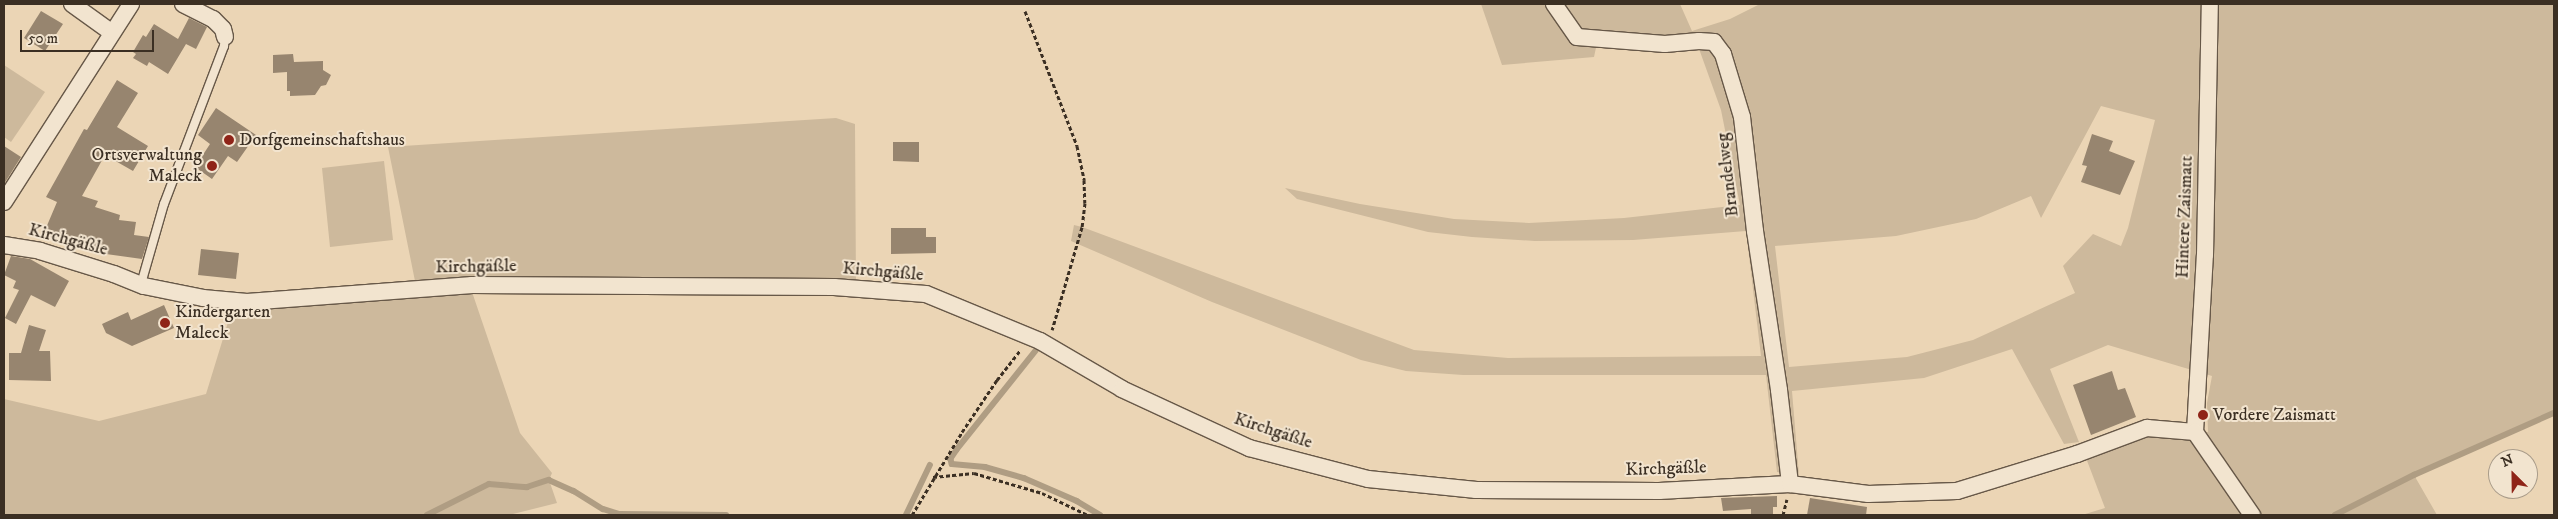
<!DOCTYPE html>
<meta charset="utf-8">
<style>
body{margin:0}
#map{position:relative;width:2558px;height:519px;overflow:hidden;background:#ebd5b5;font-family:"IM FELL DW Pica",serif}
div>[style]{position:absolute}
.green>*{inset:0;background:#cdb99c}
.stream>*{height:5.5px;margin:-2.75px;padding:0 2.75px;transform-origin:2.75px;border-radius:2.75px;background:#af9d83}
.building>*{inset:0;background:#97856f}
.path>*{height:3px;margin-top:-1.5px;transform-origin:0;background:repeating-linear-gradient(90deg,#3b2f23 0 4px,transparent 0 6.5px)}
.roads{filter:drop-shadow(1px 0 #675848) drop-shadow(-1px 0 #675848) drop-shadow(0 1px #675848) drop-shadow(0 -1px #675848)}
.service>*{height:8px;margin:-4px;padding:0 4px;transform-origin:4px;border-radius:4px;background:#f2e4cf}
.minor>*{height:16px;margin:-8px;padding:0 8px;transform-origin:8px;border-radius:8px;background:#f2e4cf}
.dots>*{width:14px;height:14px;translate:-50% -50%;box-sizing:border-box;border:2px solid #f2e4cf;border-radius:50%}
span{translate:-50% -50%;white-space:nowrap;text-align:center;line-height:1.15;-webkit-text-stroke:4px #f2e4cf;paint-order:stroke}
.poi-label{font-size:18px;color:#3b2f23}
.left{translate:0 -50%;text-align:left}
.right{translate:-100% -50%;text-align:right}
.street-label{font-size:18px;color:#3b2f23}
.frame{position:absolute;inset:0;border:5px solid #3b2f23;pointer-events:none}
.north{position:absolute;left:2488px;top:449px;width:50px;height:50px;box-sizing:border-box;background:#f2e4cf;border:1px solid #a99c8a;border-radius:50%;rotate:337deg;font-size:14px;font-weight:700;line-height:20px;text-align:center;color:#3b2f23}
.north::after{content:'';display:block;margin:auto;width:18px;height:22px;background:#8f2418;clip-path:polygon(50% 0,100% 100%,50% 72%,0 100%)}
.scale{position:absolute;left:20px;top:30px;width:134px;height:22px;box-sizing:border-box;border:2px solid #3b2f23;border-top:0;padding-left:6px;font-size:15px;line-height:18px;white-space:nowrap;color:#3b2f23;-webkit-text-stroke:4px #f2e4cf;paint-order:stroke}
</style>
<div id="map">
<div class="green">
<i style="clip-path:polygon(evenodd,1481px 4px,1680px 4px,1692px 31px,1730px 19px,1760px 4px,2554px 4px,2554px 413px,2414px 475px,2437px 515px,2082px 515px,2105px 508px,2086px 458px,2149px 437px,2208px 432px,2207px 403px,2212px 376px,2108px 345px,2050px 369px,2079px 442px,2064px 444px,2012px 349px,1924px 378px,1792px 391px,1799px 475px,1777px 472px,1766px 375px,1463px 375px,1406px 371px,1361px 360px,1212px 302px,1071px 241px,1074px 225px,1082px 227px,1414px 350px,1508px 358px,1761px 356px,1746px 231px,1633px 240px,1535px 241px,1472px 237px,1428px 232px,1297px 199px,1285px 188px,1360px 204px,1454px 219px,1529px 223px,1624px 218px,1740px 205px,1721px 110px,1698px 46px,1597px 43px,1594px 57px,1502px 65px,1481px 4px,2101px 106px,2155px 120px,2128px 228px,2121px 246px,2093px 234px,2063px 266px,2075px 293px,1973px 340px,1907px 357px,1789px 367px,1775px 246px,1896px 236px,1976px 219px,2031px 196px,2041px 218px,2101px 106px)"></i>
<i style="clip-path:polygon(4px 65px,45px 92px,11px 142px,4px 137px)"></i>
<i style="clip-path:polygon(836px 118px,855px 124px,856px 289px,471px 289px,520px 433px,552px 473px,549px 480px,557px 503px,509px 515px,4px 515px,4px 323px,4px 399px,99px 421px,206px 394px,233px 306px,417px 291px,388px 147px)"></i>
<i style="clip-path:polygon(384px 161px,393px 240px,330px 247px,322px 168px)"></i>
</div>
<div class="stream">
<i style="left:1036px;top:351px;width:127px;rotate:128.6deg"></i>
<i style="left:957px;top:450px;width:11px;rotate:124deg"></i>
<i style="left:951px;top:459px;width:5px;rotate:79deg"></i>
<i style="left:952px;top:464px;width:33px;rotate:5deg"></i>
<i style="left:985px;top:467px;width:41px;rotate:15.8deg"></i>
<i style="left:1024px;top:478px;width:58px;rotate:23.5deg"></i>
<i style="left:1077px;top:501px;width:27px;rotate:31deg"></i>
<i style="left:427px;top:515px;width:69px;rotate:-26.6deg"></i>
<i style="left:489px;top:484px;width:38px;rotate:5deg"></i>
<i style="left:527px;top:487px;width:23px;rotate:-18deg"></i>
<i style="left:549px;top:480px;width:27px;rotate:24deg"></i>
<i style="left:574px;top:491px;width:34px;rotate:32deg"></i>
<i style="left:603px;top:509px;width:17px;rotate:17deg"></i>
<i style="left:619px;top:514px;width:107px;rotate:0.5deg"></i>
<i style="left:906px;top:515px;width:55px;rotate:-64.4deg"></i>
<i style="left:2335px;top:515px;width:89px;rotate:-26.9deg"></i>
<i style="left:2414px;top:475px;width:153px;rotate:-23.9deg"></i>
</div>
<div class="building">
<i style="clip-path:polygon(41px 11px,63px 24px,45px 51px,24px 38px)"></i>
<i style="clip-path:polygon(189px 18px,207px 27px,196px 49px,186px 44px,168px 74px,149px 62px,147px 66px,133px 58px,136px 54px,133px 52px,143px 35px,146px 37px,154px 24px,178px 39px)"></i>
<i style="clip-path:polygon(293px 54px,294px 62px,323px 61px,323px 70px,331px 75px,326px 85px,321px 86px,315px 95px,290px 96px,290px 91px,287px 91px,287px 72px,273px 73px,273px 55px)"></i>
<i style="clip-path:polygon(117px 80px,138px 93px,117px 127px,148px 146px,133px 171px,105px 155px,82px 196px,98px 201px,95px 207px,120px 215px,119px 220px,136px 222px,134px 235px,149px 237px,142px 259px,106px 254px,43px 235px,57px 202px,46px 197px,84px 129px,87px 130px)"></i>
<i style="clip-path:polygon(216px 108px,256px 135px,237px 162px,228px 156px,212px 179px,195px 167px,210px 144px,198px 135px)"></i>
<i style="clip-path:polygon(2092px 134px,2113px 141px,2109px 151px,2135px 161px,2120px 195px,2081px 182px,2087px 166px,2082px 165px)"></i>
<i style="clip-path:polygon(893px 142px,919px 142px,919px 162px,893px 161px)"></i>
<i style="clip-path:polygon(4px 146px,21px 157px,4px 184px)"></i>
<i style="clip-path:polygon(891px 228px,926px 228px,926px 237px,936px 237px,936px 253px,891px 254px)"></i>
<i style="clip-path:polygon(201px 249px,239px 253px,236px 279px,198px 275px)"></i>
<i style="clip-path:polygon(11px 256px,30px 259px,69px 281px,55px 307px,31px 295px,16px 324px,5px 318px,19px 290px,13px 288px,16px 281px,4px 275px)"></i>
<i style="clip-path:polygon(164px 305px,174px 328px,132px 346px,106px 333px,102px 324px,128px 312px,131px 320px)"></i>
<i style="clip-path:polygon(29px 325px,46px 330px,39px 351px,50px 351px,51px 381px,9px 380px,9px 353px,21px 353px)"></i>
<i style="clip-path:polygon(2112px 371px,2118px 390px,2125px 388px,2136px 417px,2091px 435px,2073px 385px)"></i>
<i style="clip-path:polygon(1777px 496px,1777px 507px,1773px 507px,1773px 515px,1751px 515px,1751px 509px,1723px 511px,1721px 498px)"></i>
<i style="clip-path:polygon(1810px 498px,1867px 507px,1866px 515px,1807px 515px)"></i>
</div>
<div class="path">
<i style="left:1025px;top:11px;width:145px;rotate:68.9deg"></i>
<i style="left:1077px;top:146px;width:35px;rotate:78deg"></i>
<i style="left:1084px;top:180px;width:23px;rotate:88deg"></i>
<i style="left:1085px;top:203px;width:24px;rotate:97deg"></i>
<i style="left:1082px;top:227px;width:107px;rotate:106.2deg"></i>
<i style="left:933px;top:477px;width:41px;rotate:-5.6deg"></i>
<i style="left:974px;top:473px;width:71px;rotate:16.4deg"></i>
<i style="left:1042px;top:493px;width:51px;rotate:25.6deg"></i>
<i style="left:912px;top:515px;width:97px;rotate:-58.9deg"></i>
<i style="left:962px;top:432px;width:63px;rotate:-56.1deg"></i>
<i style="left:997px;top:380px;width:37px;rotate:-52deg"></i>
<i style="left:1783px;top:515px;width:16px;rotate:-76deg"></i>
</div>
<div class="roads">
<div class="service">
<i style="left:141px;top:284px;width:83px;rotate:-74deg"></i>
<i style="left:164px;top:204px;width:169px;rotate:-69.2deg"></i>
<i style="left:224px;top:46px;width:9px;rotate:-84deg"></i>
</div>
<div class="minor">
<i style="left:72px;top:4px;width:48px;rotate:35.7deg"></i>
<i style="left:183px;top:4px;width:34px;rotate:27deg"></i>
<i style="left:213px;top:19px;width:14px;rotate:45deg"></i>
<i style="left:223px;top:29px;width:8px;rotate:76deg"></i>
<i style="left:1554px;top:4px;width:40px;rotate:55.1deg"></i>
<i style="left:1577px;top:37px;width:88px;rotate:4.5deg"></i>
<i style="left:1665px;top:44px;width:34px;rotate:-5deg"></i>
<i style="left:1699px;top:41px;width:15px;rotate:4deg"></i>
<i style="left:1714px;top:42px;width:15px;rotate:53deg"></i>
<i style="left:1723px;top:54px;width:66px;rotate:73.2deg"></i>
<i style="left:1742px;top:117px;width:115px;rotate:83.5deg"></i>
<i style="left:1755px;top:231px;width:161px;rotate:81.4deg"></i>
<i style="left:1779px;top:390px;width:95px;rotate:83.3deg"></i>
<i style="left:4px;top:202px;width:235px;rotate:-57.3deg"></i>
<i style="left:4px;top:245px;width:36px;rotate:9deg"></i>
<i style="left:40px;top:251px;width:77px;rotate:17.3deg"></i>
<i style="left:114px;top:274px;width:32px;rotate:22deg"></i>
<i style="left:144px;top:286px;width:60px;rotate:11.5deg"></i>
<i style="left:203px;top:298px;width:44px;rotate:5.2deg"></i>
<i style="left:247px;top:302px;width:226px;rotate:-4.3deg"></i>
<i style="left:472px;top:285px;width:362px;rotate:0.3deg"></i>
<i style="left:834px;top:287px;width:92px;rotate:4.4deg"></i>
<i style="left:926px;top:294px;width:123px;rotate:22.4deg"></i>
<i style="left:1040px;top:341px;width:95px;rotate:30.3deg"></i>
<i style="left:1122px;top:389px;width:140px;rotate:24.9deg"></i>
<i style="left:1249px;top:448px;width:123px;rotate:14.6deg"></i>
<i style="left:1368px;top:479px;width:109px;rotate:5.8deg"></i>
<i style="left:1476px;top:490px;width:183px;rotate:0.3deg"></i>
<i style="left:1659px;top:491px;width:131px;rotate:-3.1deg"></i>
<i style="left:1790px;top:484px;width:79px;rotate:7.3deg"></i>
<i style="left:1868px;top:494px;width:89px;rotate:-1.9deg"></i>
<i style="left:1957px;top:491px;width:126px;rotate:-17.1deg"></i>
<i style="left:2077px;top:454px;width:75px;rotate:-20.4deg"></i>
<i style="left:2147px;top:428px;width:48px;rotate:4.8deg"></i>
<i style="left:2195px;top:432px;width:177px;rotate:-86.8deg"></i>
<i style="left:2205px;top:255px;width:251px;rotate:-88.9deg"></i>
<i style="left:2195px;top:432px;width:101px;rotate:55.5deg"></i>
</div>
</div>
<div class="dots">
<i style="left:229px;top:140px;background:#8f2418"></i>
<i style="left:212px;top:166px;background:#8f2418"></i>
<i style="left:165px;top:323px;background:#8f2418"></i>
<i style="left:2203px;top:415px;background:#8f2418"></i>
</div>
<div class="poi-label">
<span class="left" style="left:239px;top:140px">Dorfgemeinschaftshaus</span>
<span class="right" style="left:202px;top:166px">Ortsverwaltung<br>Maleck</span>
<span class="left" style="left:175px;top:323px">Kindergarten<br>Maleck</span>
<span class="left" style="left:2213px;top:415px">Vordere Zaismatt</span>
</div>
<div class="street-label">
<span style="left:1728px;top:175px;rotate:-97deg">Brandelweg</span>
<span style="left:2185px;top:217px;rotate:-88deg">Hintere Zaismatt</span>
<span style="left:68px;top:240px;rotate:15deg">Kirchgäßle</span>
<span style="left:476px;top:267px;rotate:-1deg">Kirchgäßle</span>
<span style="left:883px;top:272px;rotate:5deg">Kirchgäßle</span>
<span style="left:1273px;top:431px;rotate:18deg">Kirchgäßle</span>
<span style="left:1666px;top:469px;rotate:-2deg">Kirchgäßle</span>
</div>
<div class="frame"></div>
<div class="north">N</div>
<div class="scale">50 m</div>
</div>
